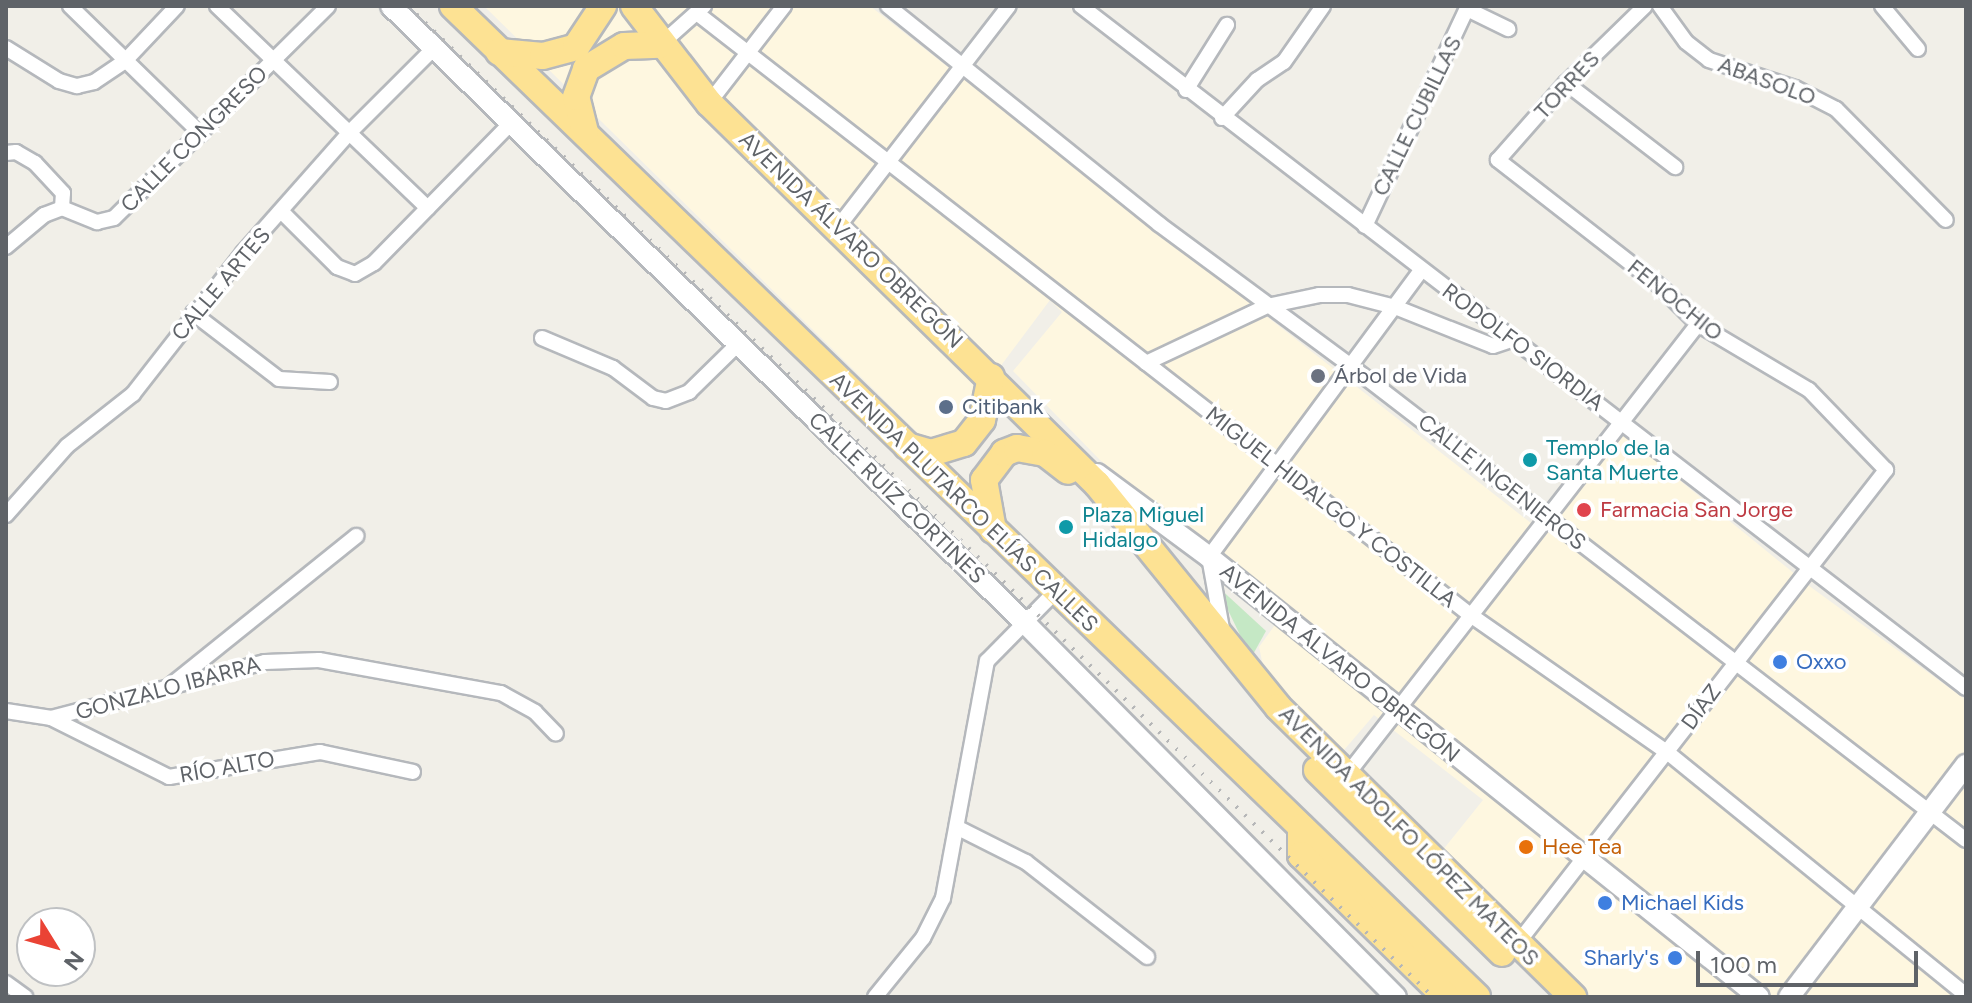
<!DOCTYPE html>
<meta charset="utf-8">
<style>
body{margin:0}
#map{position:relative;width:1972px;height:1003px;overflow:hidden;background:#f1efe8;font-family:Figtree,sans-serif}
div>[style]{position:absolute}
.commercial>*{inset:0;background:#fef7e0}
.green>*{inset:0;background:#c5e8c5}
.roads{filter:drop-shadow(2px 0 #b5b8bc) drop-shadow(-2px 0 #b5b8bc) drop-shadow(0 2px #b5b8bc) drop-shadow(0 -2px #b5b8bc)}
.street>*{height:14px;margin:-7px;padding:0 7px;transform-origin:7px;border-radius:7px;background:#fff}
.secondary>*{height:20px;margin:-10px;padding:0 10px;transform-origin:10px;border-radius:10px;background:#fff}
.highway>*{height:26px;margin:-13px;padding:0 13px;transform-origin:13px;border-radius:13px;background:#fde293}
.rail>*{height:4px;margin-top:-2px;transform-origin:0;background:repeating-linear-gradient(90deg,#b6b7b8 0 2px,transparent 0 12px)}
.dots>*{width:22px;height:22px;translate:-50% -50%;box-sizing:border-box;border:4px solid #fff;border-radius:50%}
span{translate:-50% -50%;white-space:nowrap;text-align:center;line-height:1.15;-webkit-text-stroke:7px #fff;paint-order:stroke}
.street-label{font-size:22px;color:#5f6368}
.worship-label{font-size:22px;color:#5b616d}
.left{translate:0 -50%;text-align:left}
.service-label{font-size:22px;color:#4e5e75}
.culture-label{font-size:22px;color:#0d838f}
.health-label{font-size:22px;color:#be3a42}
.shop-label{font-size:22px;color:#366cbe}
.right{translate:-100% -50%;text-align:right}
.food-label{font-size:22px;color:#c56008}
.frame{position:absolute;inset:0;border:8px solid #5f6368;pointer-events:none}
.north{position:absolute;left:16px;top:907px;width:80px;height:80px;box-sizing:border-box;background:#fff;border:2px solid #bfc1c3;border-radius:50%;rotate:127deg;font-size:22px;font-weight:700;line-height:32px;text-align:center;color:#5f6368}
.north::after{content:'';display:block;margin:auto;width:28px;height:36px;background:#ea4335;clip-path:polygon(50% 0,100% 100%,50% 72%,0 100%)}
.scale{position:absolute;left:1696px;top:951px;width:222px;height:36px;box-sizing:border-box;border:4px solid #5f6368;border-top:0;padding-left:10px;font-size:24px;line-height:28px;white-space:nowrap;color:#5f6368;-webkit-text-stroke:6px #fff;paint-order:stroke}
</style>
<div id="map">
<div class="commercial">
<i style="clip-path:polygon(evenodd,484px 6px,870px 6px,1545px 534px,1624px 435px,1812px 588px,1966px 700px,1966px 997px,1584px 997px,1438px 856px,1483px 800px,1374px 715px,1338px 757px,1264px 670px,1259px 647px,1288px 607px,1100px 460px,1013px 371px,1062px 312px,1050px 300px,982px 391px,957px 440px,929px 444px,484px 6px,909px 166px,1041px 291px,1041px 292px,899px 178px,909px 166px)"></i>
</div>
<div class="green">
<i style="clip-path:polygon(1216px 585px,1266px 631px,1251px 658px)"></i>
</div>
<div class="roads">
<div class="street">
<i style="left:70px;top:6px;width:183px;rotate:44.3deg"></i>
<i style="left:217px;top:6px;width:292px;rotate:43.8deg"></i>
<i style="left:888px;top:6px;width:348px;rotate:38.8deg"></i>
<i style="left:1159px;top:224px;width:240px;rotate:36.5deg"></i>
<i style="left:1352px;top:367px;width:775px;rotate:37.61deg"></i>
<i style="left:1081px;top:6px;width:1117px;rotate:37.62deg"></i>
<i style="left:1660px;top:6px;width:44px;rotate:54.2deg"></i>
<i style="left:1686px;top:42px;width:29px;rotate:38deg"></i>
<i style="left:1709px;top:60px;width:90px;rotate:18deg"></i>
<i style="left:1795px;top:88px;width:46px;rotate:27.1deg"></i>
<i style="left:1836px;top:109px;width:156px;rotate:45.3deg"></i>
<i style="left:1882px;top:6px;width:56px;rotate:50.1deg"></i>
<i style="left:1467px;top:9px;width:46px;rotate:26deg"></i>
<i style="left:698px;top:14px;width:977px;rotate:37.89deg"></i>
<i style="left:1469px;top:614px;width:241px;rotate:34.9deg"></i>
<i style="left:1667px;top:752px;width:385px;rotate:39.1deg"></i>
<i style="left:660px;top:45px;width:59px;rotate:-41.6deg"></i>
<i style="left:6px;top:48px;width:62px;rotate:31.9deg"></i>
<i style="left:59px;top:81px;width:19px;rotate:16deg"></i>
<i style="left:77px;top:86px;width:17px;rotate:-13deg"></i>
<i style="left:94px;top:82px;width:36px;rotate:-34deg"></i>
<i style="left:124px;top:62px;width:77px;rotate:-46.6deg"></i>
<i style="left:1566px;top:83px;width:138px;rotate:37.6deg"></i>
<i style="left:1186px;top:90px;width:77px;rotate:-57.8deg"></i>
<i style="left:709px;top:103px;width:123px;rotate:-52.3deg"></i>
<i style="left:1222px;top:118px;width:52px;rotate:-47.4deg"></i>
<i style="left:1257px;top:80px;width:32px;rotate:-34deg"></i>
<i style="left:1284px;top:62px;width:68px;rotate:-55.1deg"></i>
<i style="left:6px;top:153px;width:10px;rotate:-6deg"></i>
<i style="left:16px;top:152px;width:22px;rotate:30deg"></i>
<i style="left:35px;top:163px;width:41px;rotate:47deg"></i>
<i style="left:63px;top:193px;width:15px;rotate:94deg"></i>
<i style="left:282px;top:212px;width:78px;rotate:45deg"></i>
<i style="left:337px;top:267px;width:19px;rotate:21deg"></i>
<i style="left:355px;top:274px;width:22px;rotate:-30deg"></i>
<i style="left:374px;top:263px;width:196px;rotate:-45.6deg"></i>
<i style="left:1365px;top:226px;width:243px;rotate:-64.9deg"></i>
<i style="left:838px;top:227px;width:279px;rotate:-52.3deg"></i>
<i style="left:6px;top:247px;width:50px;rotate:-40.1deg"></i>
<i style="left:44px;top:215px;width:19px;rotate:-21deg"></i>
<i style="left:62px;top:208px;width:38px;rotate:22deg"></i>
<i style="left:97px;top:222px;width:17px;rotate:-13deg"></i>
<i style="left:114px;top:218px;width:301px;rotate:-44.7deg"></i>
<i style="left:193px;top:313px;width:108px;rotate:37.5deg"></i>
<i style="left:279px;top:379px;width:51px;rotate:3.4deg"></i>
<i style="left:542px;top:338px;width:77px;rotate:22.9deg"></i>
<i style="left:613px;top:368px;width:50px;rotate:36.9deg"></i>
<i style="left:653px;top:398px;width:13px;rotate:13deg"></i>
<i style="left:666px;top:401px;width:25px;rotate:-21deg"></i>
<i style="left:689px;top:392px;width:70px;rotate:-44.4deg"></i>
<i style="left:1146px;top:363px;width:134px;rotate:-25.2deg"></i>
<i style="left:1267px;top:306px;width:53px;rotate:-11.9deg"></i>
<i style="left:1319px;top:295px;width:29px"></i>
<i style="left:1348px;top:295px;width:49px;rotate:14.3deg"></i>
<i style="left:1395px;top:307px;width:105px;rotate:21.7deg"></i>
<i style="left:1493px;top:346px;width:22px;rotate:-18deg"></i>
<i style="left:6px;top:515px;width:92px;rotate:-48.5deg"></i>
<i style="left:67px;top:446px;width:84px;rotate:-38.2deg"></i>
<i style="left:133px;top:394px;width:179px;rotate:-52deg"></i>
<i style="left:243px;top:253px;width:160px;rotate:-48.5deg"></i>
<i style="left:349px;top:133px;width:120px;rotate:-45deg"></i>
<i style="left:1223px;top:634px;width:78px;rotate:-100.3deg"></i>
<i style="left:1209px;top:557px;width:357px;rotate:-53.5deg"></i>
<i style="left:171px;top:685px;width:238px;rotate:-38.8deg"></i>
<i style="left:6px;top:711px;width:46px;rotate:8.8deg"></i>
<i style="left:51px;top:718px;width:132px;rotate:26.6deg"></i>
<i style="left:169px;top:777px;width:153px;rotate:-9.4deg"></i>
<i style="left:320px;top:752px;width:95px;rotate:12.1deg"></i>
<i style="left:51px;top:718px;width:221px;rotate:-14.7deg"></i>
<i style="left:265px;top:662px;width:54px;rotate:-2.1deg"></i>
<i style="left:319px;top:660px;width:185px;rotate:10.3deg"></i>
<i style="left:501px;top:693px;width:39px;rotate:29deg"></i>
<i style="left:535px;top:712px;width:30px;rotate:46deg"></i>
<i style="left:1346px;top:776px;width:573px;rotate:-52.09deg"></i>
<i style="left:958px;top:828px;width:76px;rotate:26.6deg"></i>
<i style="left:1026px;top:862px;width:154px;rotate:38.1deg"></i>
<i style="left:1517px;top:944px;width:601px;rotate:-52.1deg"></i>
<i style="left:1886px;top:470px;width:111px;rotate:-133.9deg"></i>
<i style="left:1809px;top:390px;width:129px;rotate:-149.3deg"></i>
<i style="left:1698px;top:324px;width:52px;rotate:-135deg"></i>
<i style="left:1661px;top:287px;width:207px;rotate:-142.1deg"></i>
<i style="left:1498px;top:160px;width:103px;rotate:-48.6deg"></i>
<i style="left:1566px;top:83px;width:110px;rotate:-44.3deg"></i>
<i style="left:6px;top:983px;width:24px;rotate:36deg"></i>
<i style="left:875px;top:997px;width:76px;rotate:-50.9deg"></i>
<i style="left:923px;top:938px;width:45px;rotate:-63.4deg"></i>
<i style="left:943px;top:898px;width:241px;rotate:-79.5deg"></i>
<i style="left:987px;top:661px;width:98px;rotate:-45.4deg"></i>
</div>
<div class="secondary">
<i style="left:391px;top:6px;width:880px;rotate:44.22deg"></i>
<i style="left:1022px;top:620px;width:531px;rotate:45.23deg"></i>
<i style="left:1097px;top:474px;width:139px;rotate:36.5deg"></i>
<i style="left:1209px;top:557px;width:704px;rotate:38.66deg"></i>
<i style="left:1789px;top:997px;width:292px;rotate:-52.7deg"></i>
</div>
<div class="highway">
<i style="left:453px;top:6px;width:1425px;rotate:44.06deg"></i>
<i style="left:634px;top:6px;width:123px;rotate:52.3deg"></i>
<i style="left:709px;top:103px;width:544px;rotate:44.48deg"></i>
<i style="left:1097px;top:484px;width:287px;rotate:50.9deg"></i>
<i style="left:1278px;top:707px;width:414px;rotate:44.5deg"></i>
<i style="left:499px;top:52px;width:44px;rotate:5.2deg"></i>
<i style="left:543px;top:56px;width:34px;rotate:-15deg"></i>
<i style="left:576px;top:47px;width:49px;rotate:-56.6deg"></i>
<i style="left:585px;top:132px;width:36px;rotate:-104deg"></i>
<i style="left:576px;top:97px;width:30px;rotate:-70deg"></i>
<i style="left:586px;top:69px;width:44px;rotate:-31.2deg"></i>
<i style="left:624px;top:46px;width:36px;rotate:-2deg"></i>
<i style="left:907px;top:446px;width:25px;rotate:16deg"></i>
<i style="left:931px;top:453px;width:34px;rotate:-17deg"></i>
<i style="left:964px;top:443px;width:29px;rotate:-52deg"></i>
<i style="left:982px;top:420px;width:44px;rotate:-78.2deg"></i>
<i style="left:993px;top:530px;width:51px;rotate:-100.2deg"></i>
<i style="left:984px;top:480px;width:34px;rotate:-53deg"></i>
<i style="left:1004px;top:453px;width:14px;rotate:-21deg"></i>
<i style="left:1017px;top:448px;width:28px;rotate:10deg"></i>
<i style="left:1045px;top:453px;width:29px;rotate:38deg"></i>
<i style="left:1317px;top:770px;width:260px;rotate:44.7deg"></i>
<i style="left:1301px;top:827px;width:28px;rotate:90deg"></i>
<i style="left:1301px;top:855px;width:203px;rotate:44.4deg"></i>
</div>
</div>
<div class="rail">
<i style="left:408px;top:6px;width:1426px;rotate:44.03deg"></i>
</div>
<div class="dots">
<i style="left:1318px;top:376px;background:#6b7280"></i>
<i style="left:946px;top:407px;background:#5c6f8a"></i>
<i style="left:1530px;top:460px;background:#0f9aa8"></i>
<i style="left:1584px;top:510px;background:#e0444e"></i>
<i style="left:1066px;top:527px;background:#0f9aa8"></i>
<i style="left:1780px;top:662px;background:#3f7fe0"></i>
<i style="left:1526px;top:847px;background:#e8710a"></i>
<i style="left:1605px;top:903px;background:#3f7fe0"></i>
<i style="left:1675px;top:958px;background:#3f7fe0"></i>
</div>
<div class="street-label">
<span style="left:1767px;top:81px;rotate:20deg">ABASOLO</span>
<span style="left:1567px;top:85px;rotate:-47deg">TORRES</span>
<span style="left:1417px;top:116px;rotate:-64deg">CALLE CUBILLAS</span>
<span style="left:194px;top:139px;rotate:-45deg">CALLE CONGRESO</span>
<span style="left:851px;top:240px;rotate:44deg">AVENIDA ÁLVARO OBREGÓN</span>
<span style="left:221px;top:284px;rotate:-50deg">CALLE ARTES</span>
<span style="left:1675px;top:300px;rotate:39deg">FENOCHIO</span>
<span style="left:1523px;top:347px;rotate:37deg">RODOLFO SIORDIA</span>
<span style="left:1502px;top:482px;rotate:38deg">CALLE INGENIEROS</span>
<span style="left:897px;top:498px;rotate:44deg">CALLE RUÍZ CORTINES</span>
<span style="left:964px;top:502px;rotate:44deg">AVENIDA PLUTARCO ELÍAS CALLES</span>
<span style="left:1331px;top:507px;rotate:38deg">MIGUEL HIDALGO Y COSTILLA</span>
<span style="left:1340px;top:663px;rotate:39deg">AVENIDA ÁLVARO OBREGÓN</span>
<span style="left:168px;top:688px;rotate:-15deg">GONZALO IBARRA</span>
<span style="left:1701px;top:707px;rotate:-54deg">DÍAZ</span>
<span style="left:227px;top:767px;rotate:-10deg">RÍO ALTO</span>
<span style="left:1409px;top:836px;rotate:45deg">AVENIDA ADOLFO LÓPEZ MATEOS</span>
</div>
<div class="worship-label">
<span class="left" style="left:1334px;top:376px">Árbol de Vida</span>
</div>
<div class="service-label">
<span class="left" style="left:962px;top:407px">Citibank</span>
</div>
<div class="culture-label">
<span class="left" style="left:1546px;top:460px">Templo de la<br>Santa Muerte</span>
<span class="left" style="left:1082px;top:527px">Plaza Miguel<br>Hidalgo</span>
</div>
<div class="health-label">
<span class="left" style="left:1600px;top:510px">Farmacia San Jorge</span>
</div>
<div class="shop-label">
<span class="left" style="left:1796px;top:662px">Oxxo</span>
<span class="left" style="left:1621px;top:903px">Michael Kids</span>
<span class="right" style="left:1659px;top:958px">Sharly's</span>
</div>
<div class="food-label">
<span class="left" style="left:1542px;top:847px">Hee Tea</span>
</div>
<div class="frame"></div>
<div class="north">N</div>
<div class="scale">100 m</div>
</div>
